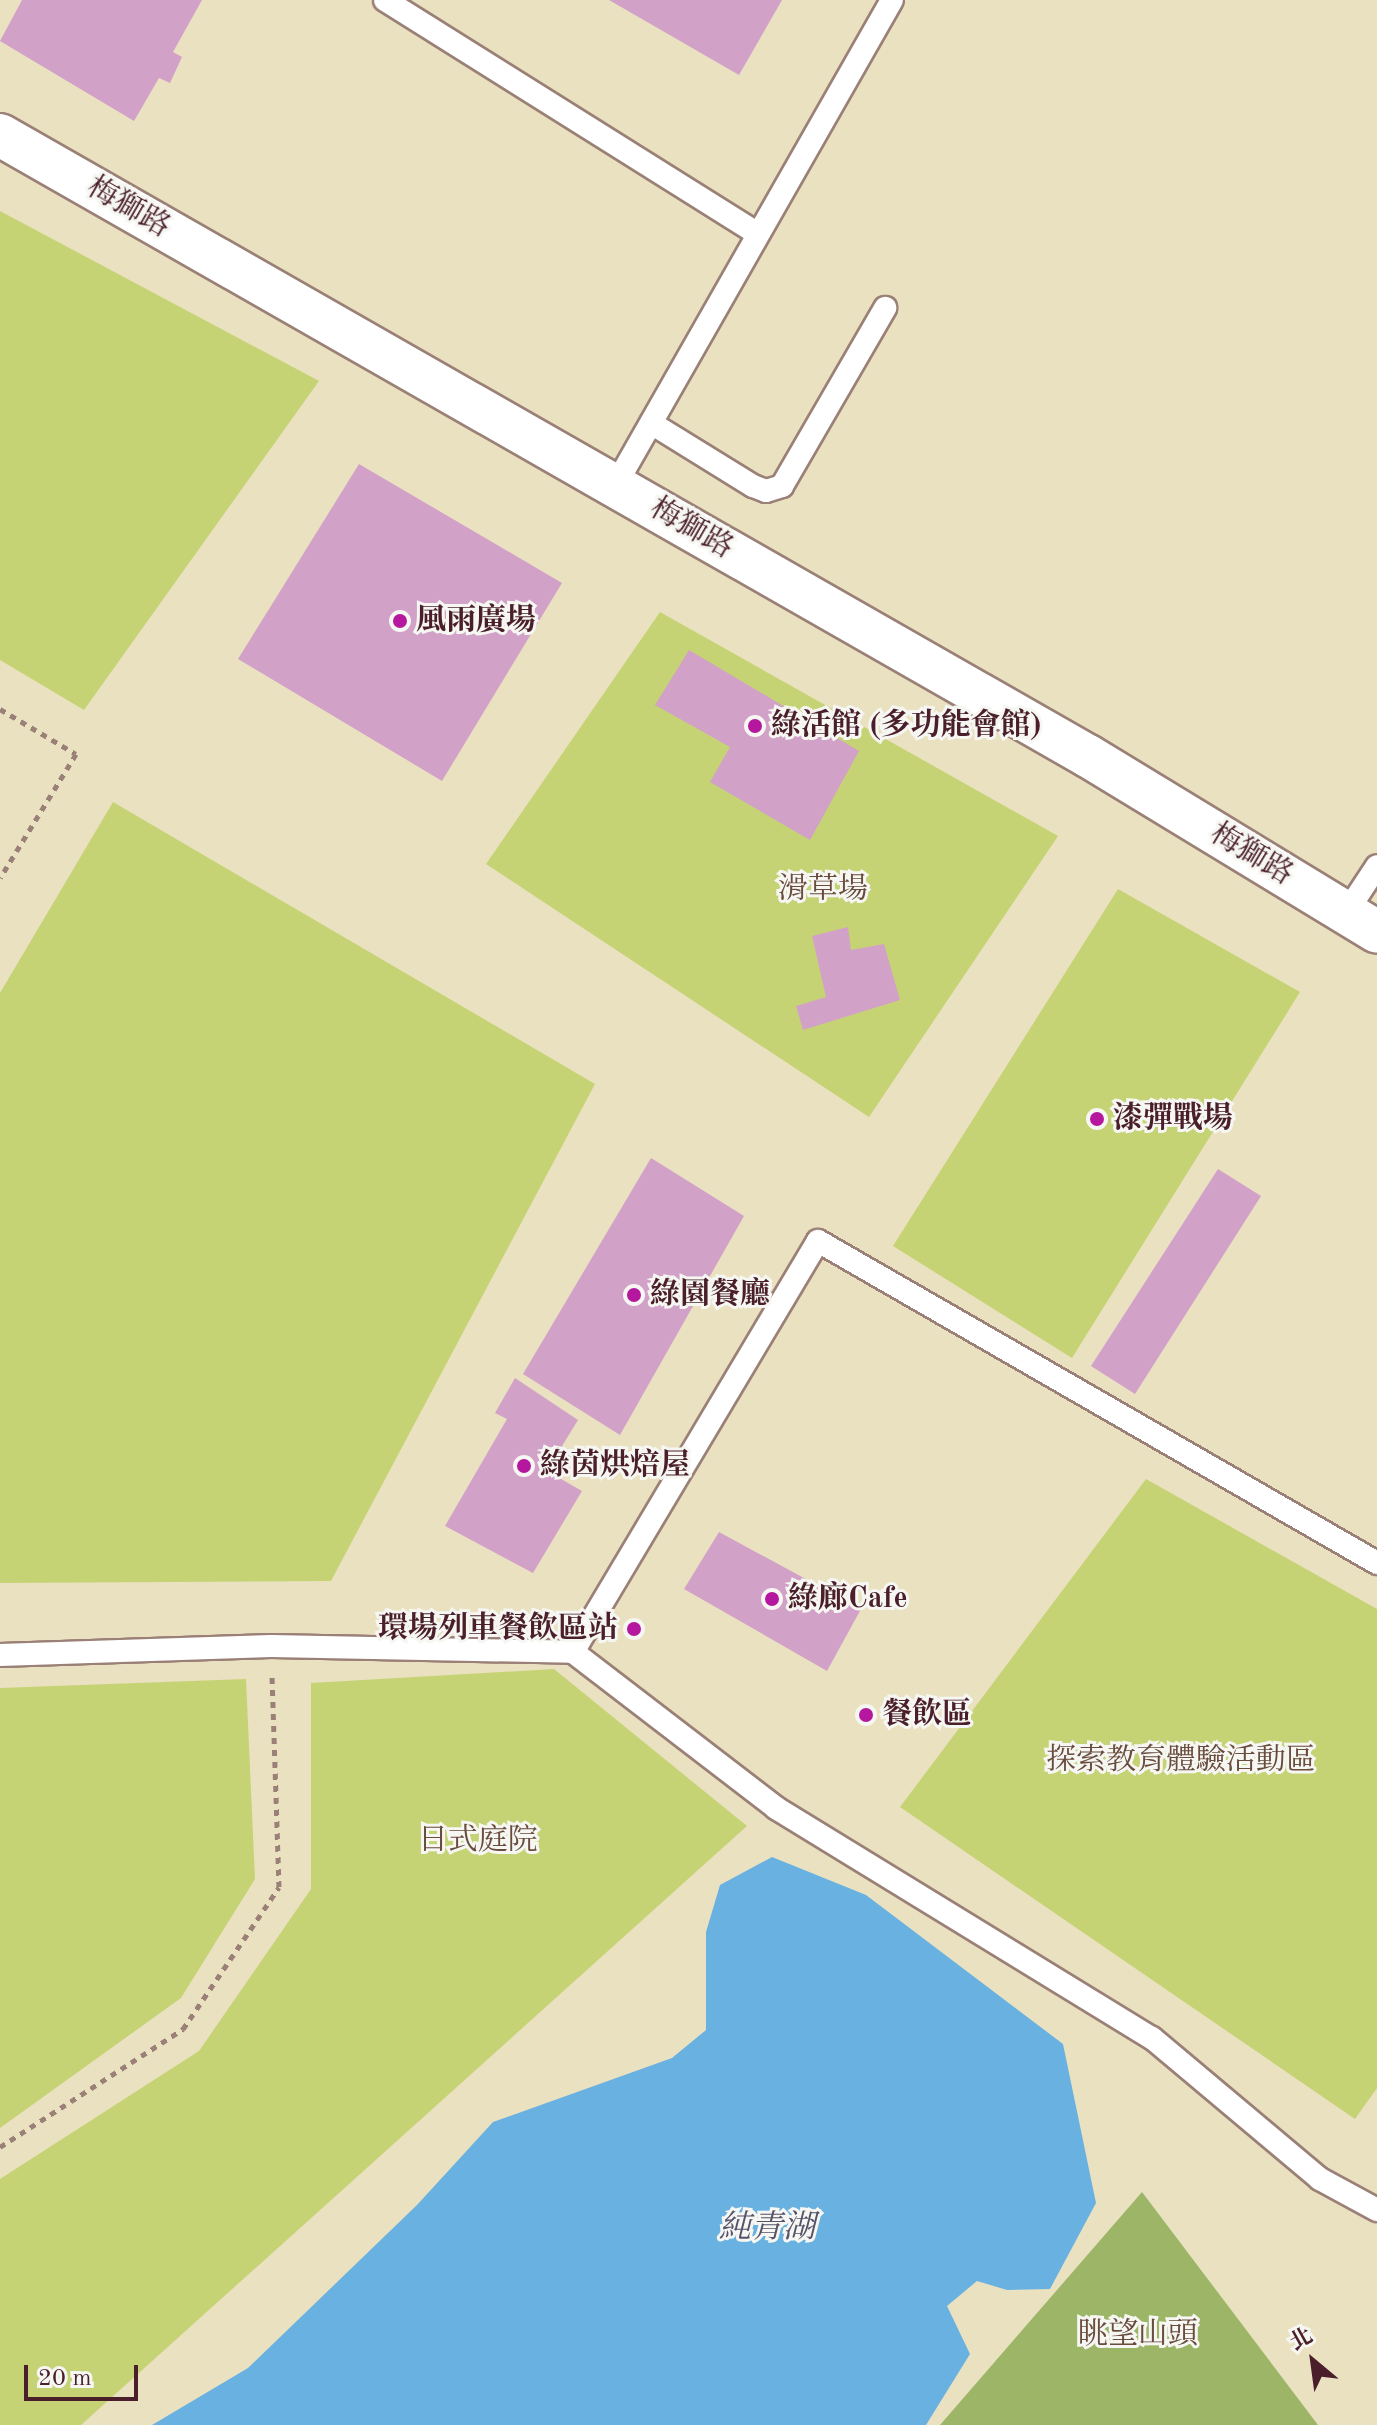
<!DOCTYPE html>
<meta charset="utf-8">
<style>
body{margin:0}
#map{position:relative;width:1377px;height:2425px;overflow:hidden;background:#eae1c1;font-family:"Old Standard TT","Noto Serif TC",serif}
div>[style]{position:absolute}
.green>*{inset:0;background:#c6d374}
.forest>*{inset:0;background:#9cb566}
.water>*{inset:0;background:#69b1e0}
.building>*{inset:0;background:#d2a1c8}
.path>*{height:5px;margin-top:-2.5px;transform-origin:0;background:repeating-linear-gradient(90deg,#9a8076 0 6px,transparent 0 12px)}
.roads{filter:drop-shadow(2px 0 #9a8076) drop-shadow(-2px 0 #9a8076) drop-shadow(0 2px #9a8076) drop-shadow(0 -2px #9a8076)}
.lane>*{height:22px;margin:-11px;padding:0 11px;transform-origin:11px;border-radius:11px;background:#fff}
.street>*{height:42px;margin:-21px;padding:0 21px;transform-origin:21px;border-radius:21px;background:#fff}
.dots>*{width:22px;height:22px;translate:-50% -50%;box-sizing:border-box;border:4px solid #f6f6f2;border-radius:50%}
span{translate:-50% -50%;white-space:nowrap;text-align:center;line-height:1.15;-webkit-text-stroke:6px #f6f6f2;paint-order:stroke}
.street-label{font-size:30px;color:#4a1f2b}
.poi-label{font-size:30px;color:#4a1f2b;font-weight:700}
.left{translate:0 -50%;text-align:left}
.right{translate:-100% -50%;text-align:right}
.park-label{font-size:30px;color:#694c3d}
.water-label{font-size:32px;color:#55526a;font-style:italic}
.north{position:absolute;left:1273px;top:2321px;width:80px;height:80px;-webkit-text-stroke:6px #f6f6f2;paint-order:stroke;rotate:331deg;font-size:22px;font-weight:700;line-height:32px;text-align:center;color:#4a1f2b}
.north::after{content:'';display:block;margin:auto;width:28px;height:36px;background:#4a1f2b;clip-path:polygon(50% 0,100% 100%,50% 72%,0 100%)}
.scale{position:absolute;left:24px;top:2365px;width:114px;height:36px;box-sizing:border-box;border:4px solid #4a1f2b;border-top:0;padding-left:10px;font-size:24px;line-height:28px;white-space:nowrap;color:#4a1f2b;-webkit-text-stroke:6px #f6f6f2;paint-order:stroke}
</style>
<div id="map">
<div class="green">
<i style="clip-path:polygon(0 211px,319px 381px,84px 710px,0 660px)"></i>
<i style="clip-path:polygon(660px 612px,1058px 836px,869px 1117px,486px 864px)"></i>
<i style="clip-path:polygon(113px 802px,595px 1084px,331px 1581px,0 1583px,0 993px)"></i>
<i style="clip-path:polygon(1118px 889px,1300px 992px,1072px 1358px,893px 1246px)"></i>
<i style="clip-path:polygon(1146px 1479px,1377px 1609px,1377px 2088px,1355px 2119px,900px 1807px)"></i>
<i style="clip-path:polygon(554px 1669px,747px 1826px,81px 2425px,0 2425px,0 2179px,199px 2051px,311px 1889px,311px 1683px)"></i>
<i style="clip-path:polygon(246px 1679px,255px 1879px,181px 1998px,0 2128px,0 1688px)"></i>
</div>
<div class="forest">
<i style="clip-path:polygon(1142px 2192px,1318px 2425px,940px 2425px)"></i>
</div>
<div class="water">
<i style="clip-path:polygon(772px 1857px,866px 1895px,1063px 2044px,1096px 2203px,1050px 2289px,1007px 2290px,977px 2281px,947px 2306px,970px 2354px,926px 2425px,152px 2425px,248px 2368px,417px 2205px,493px 2122px,672px 2058px,706px 2030px,706px 1932px,720px 1885px)"></i>
</div>
<div class="building">
<i style="clip-path:polygon(22px 0,202px 0,173px 52px,182px 57px,170px 83px,159px 78px,134px 121px,0 41px)"></i>
<i style="clip-path:polygon(609px 0,782px 0,739px 75px)"></i>
<i style="clip-path:polygon(359px 464px,562px 583px,442px 781px,238px 659px)"></i>
<i style="clip-path:polygon(689px 650px,859px 751px,810px 840px,710px 782px,730px 747px,655px 705px)"></i>
<i style="clip-path:polygon(848px 927px,851px 950px,884px 944px,900px 1000px,803px 1030px,796px 1006px,826px 997px,812px 936px)"></i>
<i style="clip-path:polygon(651px 1158px,744px 1216px,620px 1435px,523px 1374px)"></i>
<i style="clip-path:polygon(1218px 1169px,1261px 1196px,1135px 1394px,1091px 1366px)"></i>
<i style="clip-path:polygon(515px 1378px,578px 1420px,562px 1446px,575px 1454px,561px 1479px,582px 1491px,533px 1573px,445px 1526px,507px 1419px,495px 1413px)"></i>
<i style="clip-path:polygon(719px 1532px,861px 1609px,827px 1671px,684px 1589px)"></i>
</div>
<div class="path">
<i style="left:0;top:709px;width:88px;rotate:30.6deg"></i>
<i style="left:76px;top:754px;width:145px;rotate:121.5deg"></i>
<i style="left:0;top:2147px;width:218px;rotate:-32.8deg"></i>
<i style="left:183px;top:2029px;width:171px;rotate:-55.9deg"></i>
<i style="left:279px;top:1887px;width:212px;rotate:-91.9deg"></i>
</div>
<div class="roads">
<div class="lane">
<i style="left:385px;top:0;width:440px;rotate:32.1deg"></i>
<i style="left:651px;top:423px;width:120px;rotate:31.7deg"></i>
<i style="left:753px;top:486px;width:14px;rotate:21deg"></i>
<i style="left:766px;top:491px;width:17px;rotate:-17deg"></i>
<i style="left:782px;top:486px;width:206px;rotate:-59.9deg"></i>
<i style="left:615px;top:486px;width:559px;rotate:-60.32deg"></i>
<i style="left:1346px;top:913px;width:56px;rotate:-56.6deg"></i>
<i style="left:573px;top:1652px;width:256px;rotate:37.5deg"></i>
<i style="left:776px;top:1808px;width:441px;rotate:31.5deg"></i>
<i style="left:1152px;top:2038px;width:219px;rotate:40deg"></i>
<i style="left:1320px;top:2179px;width:65px;rotate:28.5deg"></i>
<i style="left:0;top:1655px;width:271px;rotate:-1.9deg"></i>
<i style="left:271px;top:1646px;width:302px;rotate:1.1deg"></i>
<i style="left:573px;top:1652px;width:478px;rotate:-59.2deg"></i>
<i style="left:818px;top:1241px;width:645px;rotate:29.94deg"></i>
</div>
<div class="street">
<i style="left:0;top:135px;width:1253px;rotate:29.72deg"></i>
<i style="left:1088px;top:756px;width:338px;rotate:31.3deg"></i>
</div>
</div>
<div class="dots">
<i style="left:400px;top:621px;background:#b5179e"></i>
<i style="left:755px;top:726px;background:#b5179e"></i>
<i style="left:1097px;top:1119px;background:#b5179e"></i>
<i style="left:634px;top:1295px;background:#b5179e"></i>
<i style="left:524px;top:1466px;background:#b5179e"></i>
<i style="left:772px;top:1599px;background:#b5179e"></i>
<i style="left:634px;top:1629px;background:#b5179e"></i>
<i style="left:866px;top:1715px;background:#b5179e"></i>
</div>
<div class="street-label">
<span style="left:128px;top:208px;rotate:30deg">梅獅路</span>
<span style="left:691px;top:529px;rotate:30deg">梅獅路</span>
<span style="left:1251px;top:855px;rotate:31deg">梅獅路</span>
</div>
<div class="poi-label">
<span class="left" style="left:416px;top:621px">風雨廣場</span>
<span class="left" style="left:771px;top:726px">綠活館 (多功能會館)</span>
<span class="left" style="left:1113px;top:1119px">漆彈戰場</span>
<span class="left" style="left:650px;top:1295px">綠園餐廳</span>
<span class="left" style="left:540px;top:1466px">綠茵烘焙屋</span>
<span class="left" style="left:788px;top:1599px">綠廊Cafe</span>
<span class="right" style="left:618px;top:1629px">環場列車餐飲區站</span>
<span class="left" style="left:882px;top:1715px">餐飲區</span>
</div>
<div class="park-label">
<span style="left:823px;top:890px">滑草場</span>
<span style="left:1181px;top:1761px">探索教育體驗活動區</span>
<span style="left:478px;top:1841px">日式庭院</span>
<span style="left:1138px;top:2335px">眺望山頭</span>
</div>
<div class="water-label">
<span style="left:767px;top:2229px">純青湖</span>
</div>
<div class="north">北</div>
<div class="scale">20 m</div>
</div>
